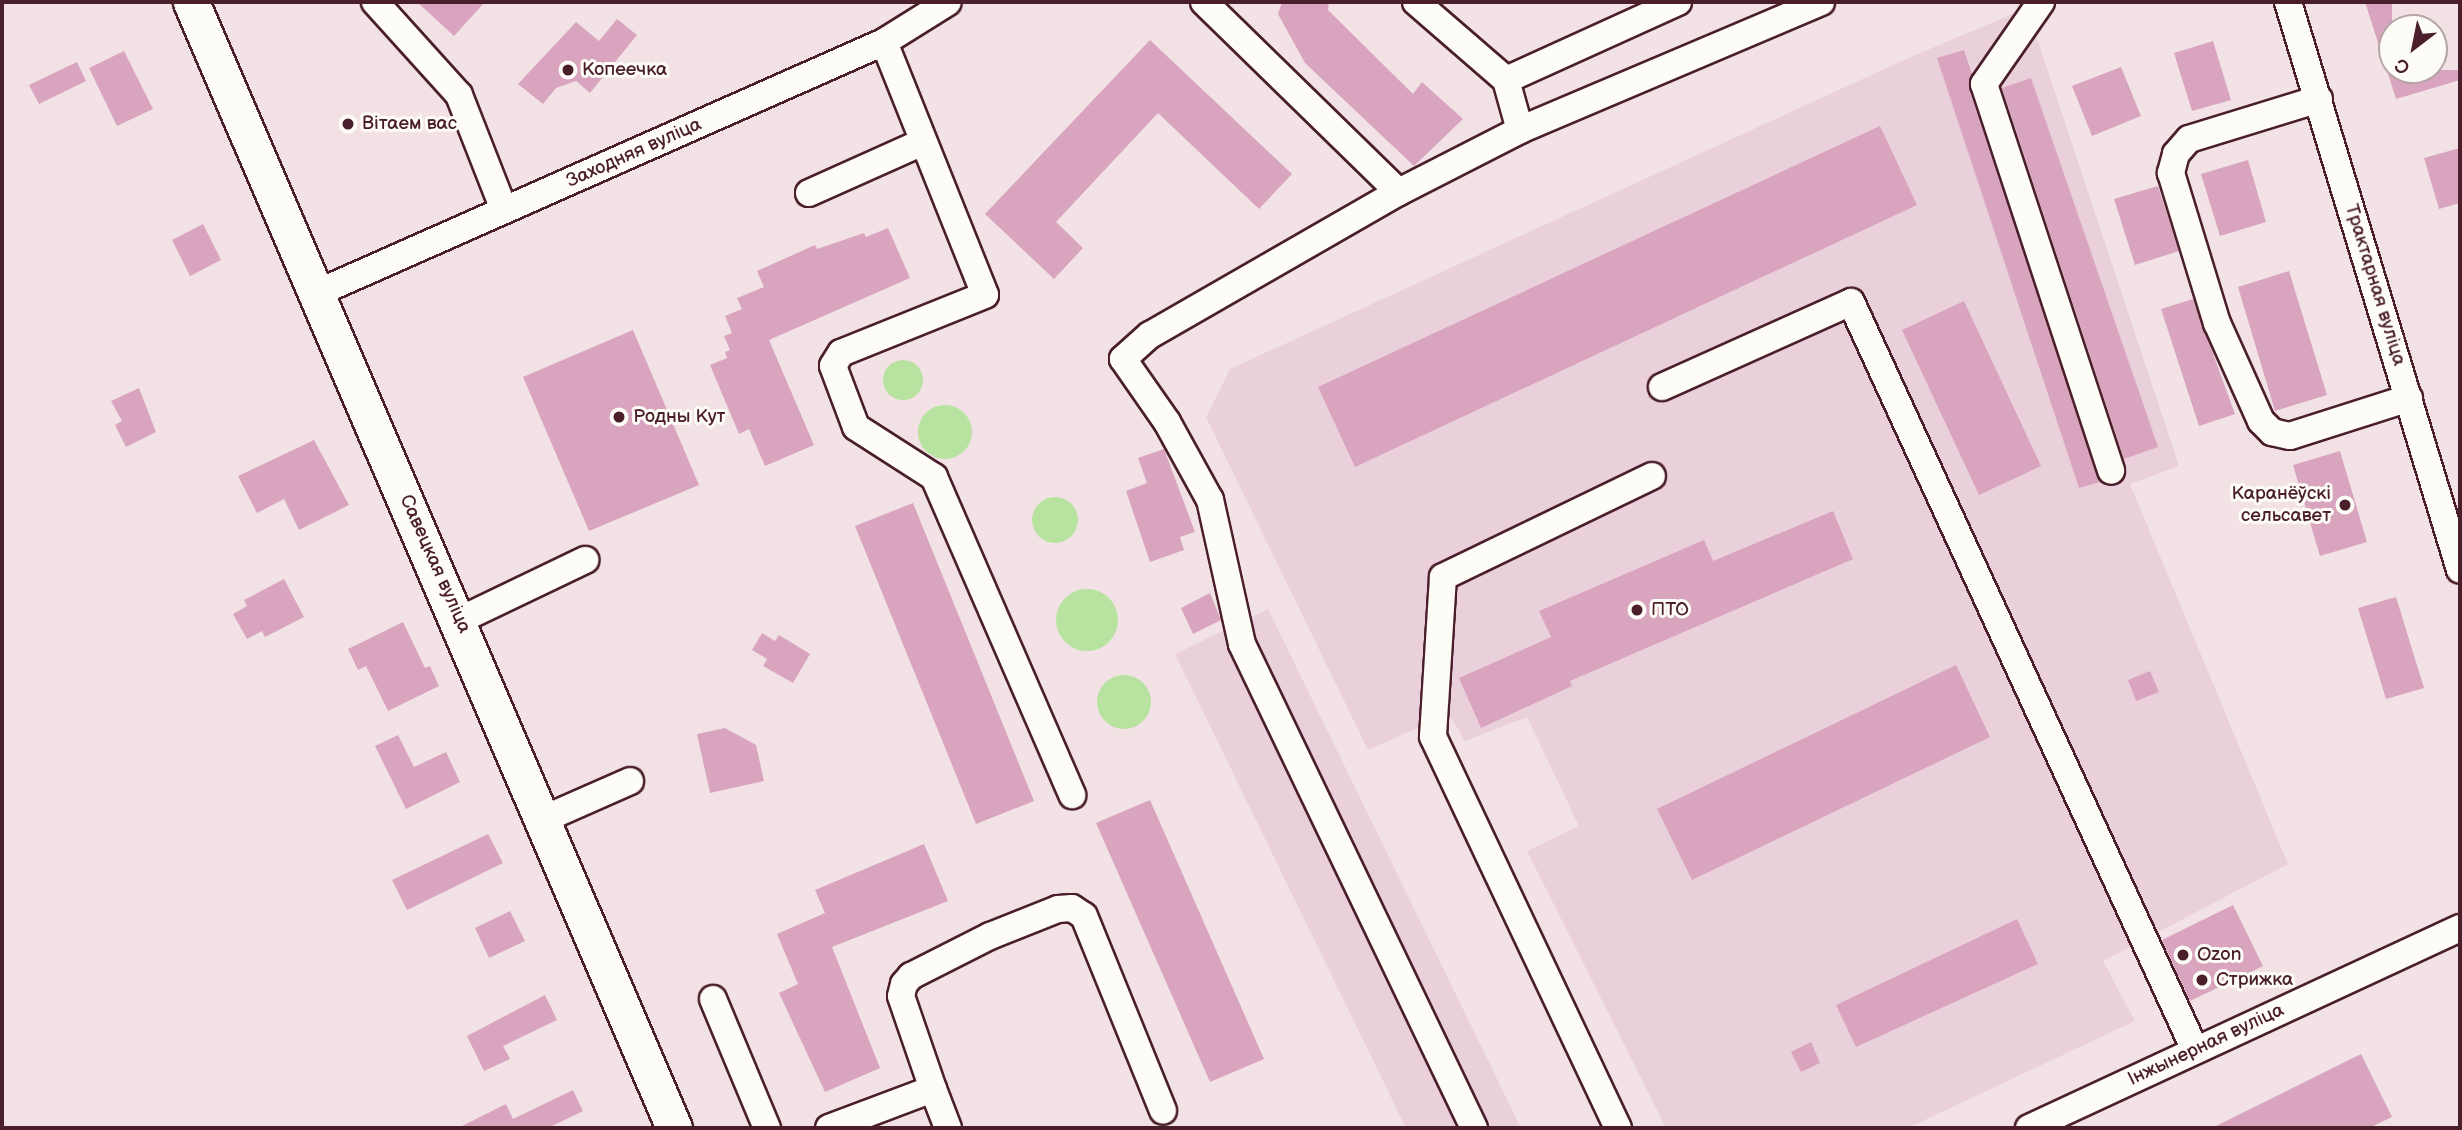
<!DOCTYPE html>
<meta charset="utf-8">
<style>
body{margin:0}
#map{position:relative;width:2462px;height:1130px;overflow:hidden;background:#f2e2e6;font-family:"Balsamiq Sans",sans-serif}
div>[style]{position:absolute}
.built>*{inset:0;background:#ead0da}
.green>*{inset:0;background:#b8e29f}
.round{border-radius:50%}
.building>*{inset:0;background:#d9a5be}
.roads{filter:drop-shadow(2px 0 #4a1f2b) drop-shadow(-2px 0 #4a1f2b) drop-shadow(0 2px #4a1f2b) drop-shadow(0 -2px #4a1f2b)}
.minor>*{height:26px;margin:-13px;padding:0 13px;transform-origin:13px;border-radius:13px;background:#fdfcf7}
.major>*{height:35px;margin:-17.5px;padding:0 17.5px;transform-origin:17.5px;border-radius:17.5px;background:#fdfcf7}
.dots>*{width:19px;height:19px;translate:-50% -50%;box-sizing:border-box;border:4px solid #fdfcf7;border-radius:50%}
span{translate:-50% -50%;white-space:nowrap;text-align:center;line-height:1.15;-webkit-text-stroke:6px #fdfcf7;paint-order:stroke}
.poi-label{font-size:19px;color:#4a1f2b}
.left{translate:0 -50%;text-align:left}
.right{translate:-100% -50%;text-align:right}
.street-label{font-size:19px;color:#4a1f2b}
.frame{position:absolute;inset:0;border:4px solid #4a1f2b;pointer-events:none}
.north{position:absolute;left:2378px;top:14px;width:70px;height:70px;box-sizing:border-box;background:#fdfcf7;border:2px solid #b5a4a5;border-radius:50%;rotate:212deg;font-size:19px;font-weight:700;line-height:28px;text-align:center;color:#4a1f2b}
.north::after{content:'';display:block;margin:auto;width:24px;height:32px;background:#4a1f2b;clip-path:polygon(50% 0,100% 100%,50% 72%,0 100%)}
</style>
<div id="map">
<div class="built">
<i style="clip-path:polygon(2027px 8px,2179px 466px,2130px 484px,2288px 864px,2103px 961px,2135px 1021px,1908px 1128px,1666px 1128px,1527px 851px,1579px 826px,1527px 717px,1465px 741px,1449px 714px,1368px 750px,1206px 417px,1230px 369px,1913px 56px)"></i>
<i style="clip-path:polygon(1268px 609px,1521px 1128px,1406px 1128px,1175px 654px)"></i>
</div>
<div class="green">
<i class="round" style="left:883px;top:360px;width:40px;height:40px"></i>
<i class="round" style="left:918px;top:405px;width:54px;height:54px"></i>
<i class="round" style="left:1032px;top:497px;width:46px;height:46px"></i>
<i class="round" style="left:1056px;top:589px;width:62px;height:62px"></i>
<i class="round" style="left:1097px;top:675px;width:54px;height:54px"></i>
</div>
<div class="building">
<i style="clip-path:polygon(417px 2px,485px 2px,454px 36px)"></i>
<i style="clip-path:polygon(1282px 2px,1329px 2px,1328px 10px,1413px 94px,1422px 82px,1463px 119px,1414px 166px,1305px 63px,1278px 14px)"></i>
<i style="clip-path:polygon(2365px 2px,2392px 2px,2392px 70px,2460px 70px,2460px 80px,2396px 99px)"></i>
<i style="clip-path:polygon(617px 19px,637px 35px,590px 93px,576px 81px,556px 88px,543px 104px,518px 84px,576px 22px,599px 41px)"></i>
<i style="clip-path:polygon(1150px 40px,1292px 174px,1259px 209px,1158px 113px,1056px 222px,1083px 248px,1054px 279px,985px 214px)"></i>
<i style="clip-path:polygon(2213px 41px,2231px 100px,2192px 111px,2174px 53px)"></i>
<i style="clip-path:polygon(1964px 50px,1972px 74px,1969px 89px,2100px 482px,2079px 488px,1937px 58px)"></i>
<i style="clip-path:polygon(124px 51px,153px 109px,117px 126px,89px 68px)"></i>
<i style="clip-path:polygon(77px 62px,86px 81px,39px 104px,29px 85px)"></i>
<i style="clip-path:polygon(2121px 67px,2141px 116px,2092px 136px,2072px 86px)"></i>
<i style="clip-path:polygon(2031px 78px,2158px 447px,2124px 459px,2002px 88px)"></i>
<i style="clip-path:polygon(1880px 126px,1917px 205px,1355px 467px,1318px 387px)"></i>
<i style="clip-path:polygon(2460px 148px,2460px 203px,2439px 209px,2424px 158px)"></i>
<i style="clip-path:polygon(2248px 160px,2266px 222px,2220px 236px,2201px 174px)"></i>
<i style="clip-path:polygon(2158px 186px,2179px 251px,2135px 265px,2114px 199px)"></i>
<i style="clip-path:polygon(203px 224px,221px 260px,190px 276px,172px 240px)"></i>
<i style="clip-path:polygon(888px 228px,910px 278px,769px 340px,814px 445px,765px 466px,749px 429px,739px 434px,710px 365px,727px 358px,725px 352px,730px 350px,724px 336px,732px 333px,725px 316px,742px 309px,737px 298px,764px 287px,757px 271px,815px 245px,817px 249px,864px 233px,866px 237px)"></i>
<i style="clip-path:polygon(2289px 271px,2327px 395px,2275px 411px,2238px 287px)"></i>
<i style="clip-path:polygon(2193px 299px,2235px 414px,2199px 426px,2161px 309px)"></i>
<i style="clip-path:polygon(1964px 301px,2041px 466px,1979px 495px,1902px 330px)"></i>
<i style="clip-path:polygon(633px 330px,699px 485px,589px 531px,523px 377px)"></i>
<i style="clip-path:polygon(139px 388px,156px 432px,126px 447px,115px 425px,122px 421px,111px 401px)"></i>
<i style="clip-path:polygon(314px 440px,349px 505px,299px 530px,284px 499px,257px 513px,238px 476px)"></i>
<i style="clip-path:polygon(1164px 449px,1195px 532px,1180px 537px,1184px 550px,1150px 562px,1126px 491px,1147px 483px,1138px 458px)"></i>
<i style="clip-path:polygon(2340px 451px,2367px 542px,2320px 556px,2293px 465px)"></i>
<i style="clip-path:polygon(913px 503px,1034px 801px,976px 824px,855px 526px)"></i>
<i style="clip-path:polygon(1833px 511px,1853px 559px,1570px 681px,1572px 686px,1481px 728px,1459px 678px,1551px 637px,1539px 611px,1704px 540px,1713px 561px)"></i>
<i style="clip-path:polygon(284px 579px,304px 617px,265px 637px,262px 631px,247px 639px,233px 614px,247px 606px,244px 600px)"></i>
<i style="clip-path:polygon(1210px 593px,1221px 620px,1193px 634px,1181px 608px)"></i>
<i style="clip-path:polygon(2396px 597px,2424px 688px,2386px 699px,2358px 608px)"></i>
<i style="clip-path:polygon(403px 622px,425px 668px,430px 666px,439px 686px,388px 711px,366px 666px,358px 670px,348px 649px)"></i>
<i style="clip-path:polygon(762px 633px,775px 641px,779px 635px,810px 654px,793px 683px,763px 666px,767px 659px,752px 650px)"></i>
<i style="clip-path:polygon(1956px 665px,1990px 737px,1692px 880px,1657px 809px)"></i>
<i style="clip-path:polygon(2150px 671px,2159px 692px,2136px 701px,2128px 680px)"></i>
<i style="clip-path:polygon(725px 728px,756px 745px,764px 781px,710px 793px,697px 734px)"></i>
<i style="clip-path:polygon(398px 735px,414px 767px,446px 752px,460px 782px,406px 809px,375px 746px)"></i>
<i style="clip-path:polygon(1150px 800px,1264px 1059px,1210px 1082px,1096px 823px)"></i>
<i style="clip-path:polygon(488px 834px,503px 863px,407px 910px,392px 880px)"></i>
<i style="clip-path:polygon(924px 844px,948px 901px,832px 947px,880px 1068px,825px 1092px,779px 993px,798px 984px,777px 934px,825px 913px,815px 890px)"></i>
<i style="clip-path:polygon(2233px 905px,2263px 966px,2190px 1001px,2162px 940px)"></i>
<i style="clip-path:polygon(510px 911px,525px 941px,489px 958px,475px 928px)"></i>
<i style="clip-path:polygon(2017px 919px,2038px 964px,1856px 1047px,1836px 1005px)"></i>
<i style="clip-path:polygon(545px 995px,557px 1020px,503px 1046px,510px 1059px,484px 1071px,467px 1036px)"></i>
<i style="clip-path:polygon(1811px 1042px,1820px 1063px,1801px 1072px,1791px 1052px)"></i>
<i style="clip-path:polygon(2361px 1054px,2392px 1117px,2369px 1128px,2212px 1128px)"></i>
<i style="clip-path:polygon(573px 1090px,583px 1111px,548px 1128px,458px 1128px,506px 1104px,513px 1119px)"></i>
</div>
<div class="roads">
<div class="minor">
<i style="left:375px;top:2px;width:125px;rotate:47.9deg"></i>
<i style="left:459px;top:95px;width:123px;rotate:68.6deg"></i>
<i style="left:1204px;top:2px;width:272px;rotate:44.3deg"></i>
<i style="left:1416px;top:2px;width:119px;rotate:40.9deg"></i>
<i style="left:1506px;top:80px;width:189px;rotate:-24.4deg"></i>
<i style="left:2041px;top:2px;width:100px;rotate:124.8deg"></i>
<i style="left:1984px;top:84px;width:407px;rotate:71.8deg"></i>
<i style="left:2288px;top:2px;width:593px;rotate:73.15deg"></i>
<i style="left:884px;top:42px;width:272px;rotate:68.2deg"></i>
<i style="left:985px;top:295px;width:155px;rotate:158.1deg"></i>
<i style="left:841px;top:353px;width:15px;rotate:122deg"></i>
<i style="left:833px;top:366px;width:65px;rotate:69.3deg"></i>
<i style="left:856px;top:427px;width:93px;rotate:32.7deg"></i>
<i style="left:934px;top:477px;width:347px;rotate:66.5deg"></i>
<i style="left:1506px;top:80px;width:52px;rotate:74.4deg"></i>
<i style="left:2319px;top:99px;width:136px;rotate:162.9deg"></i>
<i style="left:2189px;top:139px;width:20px;rotate:131deg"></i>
<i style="left:2176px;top:154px;width:20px;rotate:105deg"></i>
<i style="left:2171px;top:173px;width:157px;rotate:73deg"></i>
<i style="left:2217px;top:323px;width:107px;rotate:65.8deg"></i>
<i style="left:2261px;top:421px;width:16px;rotate:45deg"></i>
<i style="left:2272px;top:432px;width:18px;rotate:13deg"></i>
<i style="left:2290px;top:436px;width:125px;rotate:-17.7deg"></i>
<i style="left:809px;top:193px;width:125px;rotate:-24.1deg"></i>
<i style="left:315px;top:294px;width:622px;rotate:-23.89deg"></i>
<i style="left:884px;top:42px;width:75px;rotate:-32deg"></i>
<i style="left:1662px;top:387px;width:207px;rotate:-24.2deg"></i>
<i style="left:1851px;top:302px;width:823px;rotate:65.3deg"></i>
<i style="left:460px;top:620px;width:139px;rotate:-25.6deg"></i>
<i style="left:544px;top:819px;width:94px;rotate:-23.8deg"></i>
<i style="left:713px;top:999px;width:140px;rotate:67.3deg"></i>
<i style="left:933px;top:1089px;width:98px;rotate:-109deg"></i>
<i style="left:901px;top:996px;width:12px;rotate:-76deg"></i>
<i style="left:904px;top:984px;width:11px;rotate:-49deg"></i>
<i style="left:911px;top:976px;width:89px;rotate:-26.9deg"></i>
<i style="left:990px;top:936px;width:73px;rotate:-21.7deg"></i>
<i style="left:1058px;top:909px;width:14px;rotate:-4deg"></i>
<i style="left:1072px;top:908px;width:14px;rotate:34deg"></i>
<i style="left:1084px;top:916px;width:210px;rotate:67.9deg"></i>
<i style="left:829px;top:1128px;width:111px;rotate:-20.6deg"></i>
<i style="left:933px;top:1089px;width:42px;rotate:69deg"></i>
<i style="left:1474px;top:1128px;width:537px;rotate:-115.61deg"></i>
<i style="left:1242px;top:644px;width:148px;rotate:-102.5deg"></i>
<i style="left:1210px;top:500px;width:89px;rotate:-118.9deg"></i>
<i style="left:1167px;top:422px;width:77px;rotate:-124.9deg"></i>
<i style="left:1123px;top:359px;width:36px;rotate:-42deg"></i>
<i style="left:1150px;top:335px;width:287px;rotate:-29.9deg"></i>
<i style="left:1399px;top:192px;width:136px;rotate:-27.1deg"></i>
<i style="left:1520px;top:130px;width:327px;rotate:-23deg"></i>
<i style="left:1618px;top:1128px;width:433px;rotate:-115.3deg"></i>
<i style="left:1433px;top:736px;width:159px;rotate:-86.4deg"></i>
<i style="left:1443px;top:577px;width:232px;rotate:-25.8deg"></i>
<i style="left:2029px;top:1128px;width:475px;rotate:-24.9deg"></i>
</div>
<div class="major">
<i style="left:191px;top:2px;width:1225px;rotate:66.78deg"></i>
</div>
</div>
<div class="dots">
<i style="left:568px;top:70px;background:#4a1f2b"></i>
<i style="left:348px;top:124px;background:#4a1f2b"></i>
<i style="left:619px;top:417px;background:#4a1f2b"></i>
<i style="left:2345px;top:505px;background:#4a1f2b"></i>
<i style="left:1637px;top:610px;background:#4a1f2b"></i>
<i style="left:2183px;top:955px;background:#4a1f2b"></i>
<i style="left:2202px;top:980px;background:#4a1f2b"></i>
</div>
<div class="poi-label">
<span class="left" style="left:582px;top:70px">Копеечка</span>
<span class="left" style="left:362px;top:124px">Вітаем вас</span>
<span class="left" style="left:633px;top:417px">Родны Кут</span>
<span class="right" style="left:2331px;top:505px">Каранёўскі<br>сельсавет</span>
<span class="left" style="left:1651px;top:610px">ПТО</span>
<span class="left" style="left:2197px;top:955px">Ozon</span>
<span class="left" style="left:2216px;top:980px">Стрижка</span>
</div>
<div class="street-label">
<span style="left:634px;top:153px;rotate:-24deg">Заходняя вуліца</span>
<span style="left:2375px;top:285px;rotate:73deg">Трактарная вуліца</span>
<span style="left:435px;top:564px;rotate:66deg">Савецкая вуліца</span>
<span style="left:2206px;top:1045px;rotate:-25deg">Інжынерная вуліца</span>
</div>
<div class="frame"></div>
<div class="north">С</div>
</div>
